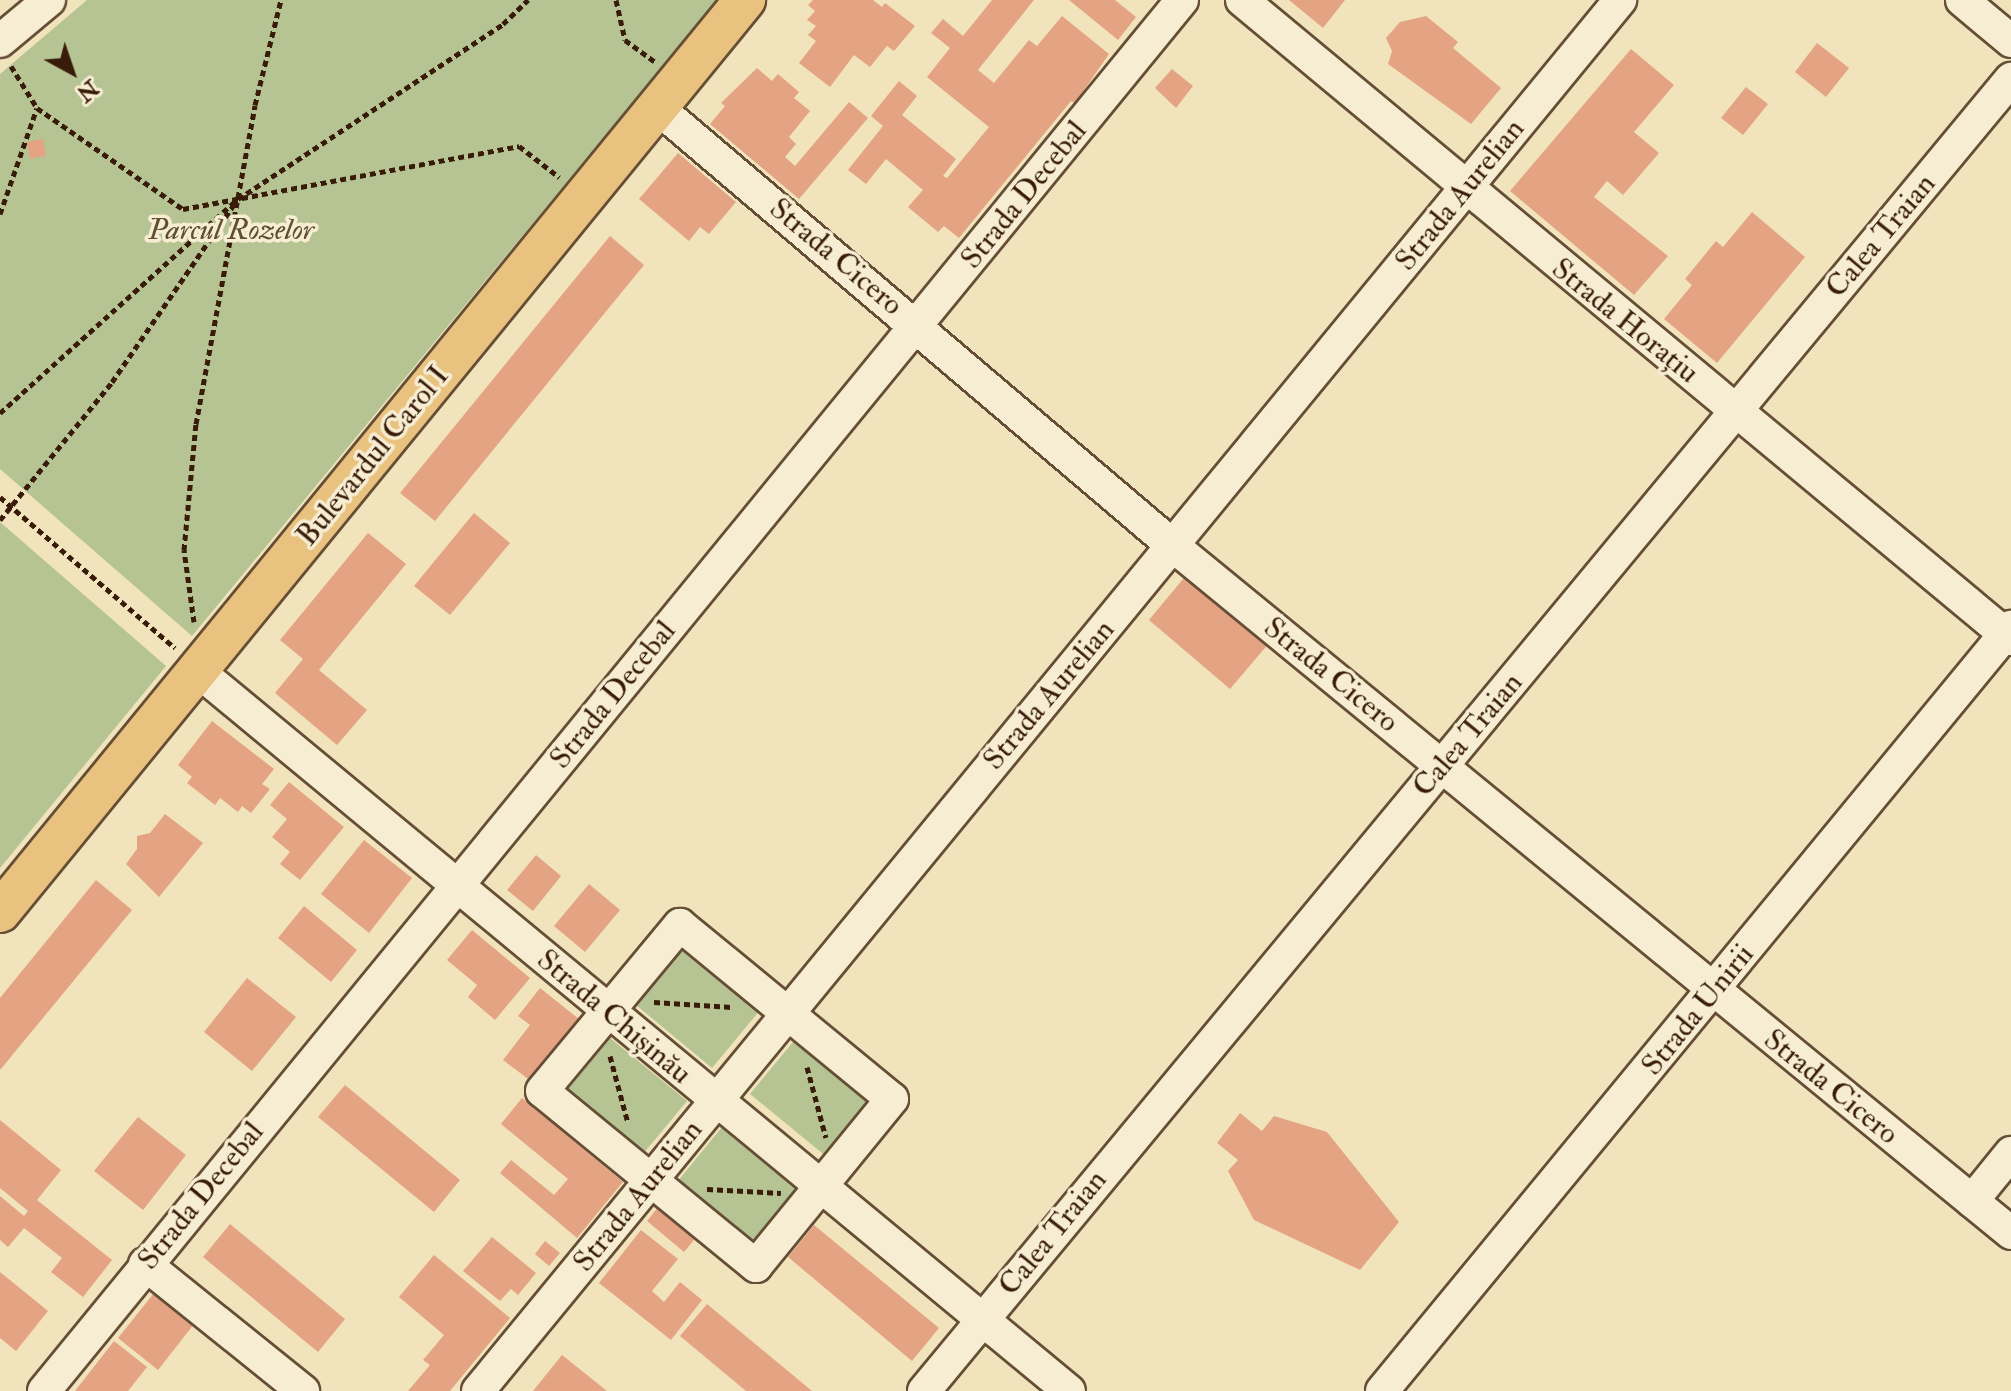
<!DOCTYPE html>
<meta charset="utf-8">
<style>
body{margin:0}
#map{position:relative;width:2011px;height:1391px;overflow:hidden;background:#f1e3bb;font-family:"IM FELL Double Pica",serif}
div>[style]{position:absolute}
.green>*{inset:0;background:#b6c493}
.building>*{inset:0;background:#e4a484}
.path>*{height:5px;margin-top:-2.5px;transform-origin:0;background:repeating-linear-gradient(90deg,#381c09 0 6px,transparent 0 10px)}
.roads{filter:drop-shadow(2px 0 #664e36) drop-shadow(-2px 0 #664e36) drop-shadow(0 2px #664e36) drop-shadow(0 -2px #664e36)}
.minor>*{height:32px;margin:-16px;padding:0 16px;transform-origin:16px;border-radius:16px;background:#f6edd3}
.major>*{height:40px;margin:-20px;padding:0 20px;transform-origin:20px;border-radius:20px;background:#e8c27e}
span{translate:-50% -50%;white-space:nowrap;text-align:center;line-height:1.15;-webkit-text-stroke:7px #f6edd3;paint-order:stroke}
.street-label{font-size:30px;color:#381c09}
.park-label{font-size:30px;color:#5e4e32;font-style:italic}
.north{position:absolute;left:32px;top:32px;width:80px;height:80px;-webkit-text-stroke:6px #f6edd3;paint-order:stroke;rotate:140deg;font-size:22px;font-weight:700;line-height:32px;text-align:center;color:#381c09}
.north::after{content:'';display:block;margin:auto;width:28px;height:36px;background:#381c09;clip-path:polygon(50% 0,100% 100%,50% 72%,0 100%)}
</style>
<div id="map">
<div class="green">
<i style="clip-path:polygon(87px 0,717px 0,192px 636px,0 469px,0 74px)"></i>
<i style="clip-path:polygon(0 522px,166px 666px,0 868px)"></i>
<i style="clip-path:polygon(678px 941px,761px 1009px,712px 1068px,630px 1000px)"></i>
<i style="clip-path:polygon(604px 1033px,687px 1101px,638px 1160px,555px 1092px)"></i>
<i style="clip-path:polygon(798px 1036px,881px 1103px,833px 1162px,750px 1094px)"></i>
<i style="clip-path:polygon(722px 1127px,804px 1195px,755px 1254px,673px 1187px)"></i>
</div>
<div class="building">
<i style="clip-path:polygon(813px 0,873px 0,882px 7px,885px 3px,915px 26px,894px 51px,887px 46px,870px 67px,854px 55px,830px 87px,799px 63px,816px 41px,808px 35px,816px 26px,807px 20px,815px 11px,808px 5px)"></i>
<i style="clip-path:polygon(992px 0,1034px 0,978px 70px,994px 83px,1029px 40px,1037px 46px,1062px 16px,1109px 54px,1075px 103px,1071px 101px,959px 238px,944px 226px,938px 232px,908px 207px,923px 190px,886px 159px,866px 184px,848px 170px,883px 126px,871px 116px,899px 81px,917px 96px,902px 115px,956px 159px,943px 176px,947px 178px,989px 127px,927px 77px,950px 48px,931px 33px,943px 19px,963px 36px)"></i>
<i style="clip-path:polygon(1069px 0,1115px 0,1136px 17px,1118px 40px)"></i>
<i style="clip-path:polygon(1289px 0,1345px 0,1323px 28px)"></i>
<i style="clip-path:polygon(1426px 16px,1458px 42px,1453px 48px,1501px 88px,1471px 124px,1388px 64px,1392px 51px,1386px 38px,1400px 22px)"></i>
<i style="clip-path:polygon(1817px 43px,1849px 68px,1826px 97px,1795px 72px)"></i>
<i style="clip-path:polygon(1631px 49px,1674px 85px,1634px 132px,1659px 153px,1623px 195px,1607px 181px,1594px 197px,1668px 256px,1634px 295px,1510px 191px)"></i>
<i style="clip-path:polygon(757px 68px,772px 81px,778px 74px,799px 92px,794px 98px,810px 111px,789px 137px,796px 144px,785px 157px,795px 166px,849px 102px,868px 118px,799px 199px,710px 124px,725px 106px,721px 103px)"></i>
<i style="clip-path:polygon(1172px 69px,1193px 86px,1176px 108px,1155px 88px)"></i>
<i style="clip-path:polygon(1746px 87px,1768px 104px,1743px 135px,1721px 118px)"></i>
<i style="clip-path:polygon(43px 139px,46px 156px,30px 159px,27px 142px)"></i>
<i style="clip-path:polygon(678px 153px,736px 202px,709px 234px,700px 227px,689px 241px,639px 199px)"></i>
<i style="clip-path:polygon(1752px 212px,1805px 257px,1717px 363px,1664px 319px,1692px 285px,1685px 279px,1716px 241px,1723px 247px)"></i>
<i style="clip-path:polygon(610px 236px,644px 265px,435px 521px,400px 493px)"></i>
<i style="clip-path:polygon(474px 513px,510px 543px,450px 615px,414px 586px)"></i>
<i style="clip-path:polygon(368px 533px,406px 564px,319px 670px,367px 710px,337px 745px,275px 693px,303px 659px,280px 640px)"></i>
<i style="clip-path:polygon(1188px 573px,1270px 642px,1230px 689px,1149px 620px)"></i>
<i style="clip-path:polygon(212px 721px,274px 769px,262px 784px,270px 789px,251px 813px,242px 806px,238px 812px,220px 798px,215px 805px,187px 783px,192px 777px,178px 765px)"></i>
<i style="clip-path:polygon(289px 782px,344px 827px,300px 880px,280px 864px,290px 852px,272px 837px,287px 819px,270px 805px)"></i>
<i style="clip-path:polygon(165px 814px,203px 843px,159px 897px,126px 864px,137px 849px,137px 836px,150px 833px)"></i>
<i style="clip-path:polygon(364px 840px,412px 878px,369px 933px,321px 894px)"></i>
<i style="clip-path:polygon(536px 855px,561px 876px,533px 911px,507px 890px)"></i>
<i style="clip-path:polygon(96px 880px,132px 910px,0 1070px,0 998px)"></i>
<i style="clip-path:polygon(589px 884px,620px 910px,585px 952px,554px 926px)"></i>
<i style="clip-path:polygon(304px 906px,357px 950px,331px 982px,278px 938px)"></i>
<i style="clip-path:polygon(472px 930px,530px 978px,495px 1020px,468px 997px,477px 985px,447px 960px)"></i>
<i style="clip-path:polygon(247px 978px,296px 1017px,252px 1071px,204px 1032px)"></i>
<i style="clip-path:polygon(540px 988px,589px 1027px,540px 1088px,503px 1060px,530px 1025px,518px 1016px)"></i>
<i style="clip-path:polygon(345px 1085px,460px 1180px,434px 1212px,318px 1117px)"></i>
<i style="clip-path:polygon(522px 1098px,623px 1182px,577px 1238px,500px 1173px,511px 1160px,554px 1195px,568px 1179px,501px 1124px)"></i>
<i style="clip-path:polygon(1240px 1113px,1262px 1131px,1274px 1116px,1327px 1132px,1399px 1222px,1360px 1270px,1254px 1220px,1228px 1171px,1238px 1160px,1217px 1143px)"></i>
<i style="clip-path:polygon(138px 1117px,186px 1155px,143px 1210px,94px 1171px)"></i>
<i style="clip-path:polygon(0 1120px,61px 1170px,37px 1200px,112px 1260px,83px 1297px,51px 1272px,62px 1258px,24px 1228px,8px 1247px,0 1240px,0 1196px,24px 1216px,28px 1211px,0 1188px)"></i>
<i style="clip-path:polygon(665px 1198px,703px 1229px,684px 1252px,647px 1221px)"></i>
<i style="clip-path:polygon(230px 1224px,345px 1319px,318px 1352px,203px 1257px)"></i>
<i style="clip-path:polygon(814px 1225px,939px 1328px,912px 1361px,788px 1257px)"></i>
<i style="clip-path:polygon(641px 1230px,678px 1259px,652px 1291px,664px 1302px,680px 1282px,702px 1300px,671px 1340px,599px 1283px)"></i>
<i style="clip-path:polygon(492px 1237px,536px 1273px,518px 1295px,511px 1289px,500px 1301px,463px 1271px)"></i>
<i style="clip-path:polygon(545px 1241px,560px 1253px,549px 1266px,535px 1254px)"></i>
<i style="clip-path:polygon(434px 1255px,510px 1318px,450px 1391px,408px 1391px,430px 1365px,423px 1360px,444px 1335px,399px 1297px)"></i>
<i style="clip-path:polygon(0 1272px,48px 1311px,16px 1351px,0 1338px)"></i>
<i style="clip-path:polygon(158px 1288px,198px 1319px,158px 1370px,118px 1338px)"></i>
<i style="clip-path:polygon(707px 1304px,812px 1391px,746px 1391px,680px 1336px)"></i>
<i style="clip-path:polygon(114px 1341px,147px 1367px,128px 1391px,75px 1391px)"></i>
<i style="clip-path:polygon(562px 1355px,607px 1391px,533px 1391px)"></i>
</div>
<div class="path">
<i style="left:616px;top:0;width:41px;rotate:77.3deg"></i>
<i style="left:625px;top:40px;width:37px;rotate:36deg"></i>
<i style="left:11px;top:66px;width:49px;rotate:58.2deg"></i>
<i style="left:37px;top:108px;width:178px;rotate:34.7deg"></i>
<i style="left:183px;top:209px;width:342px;rotate:-10.6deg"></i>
<i style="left:519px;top:146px;width:51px;rotate:37.8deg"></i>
<i style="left:0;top:214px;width:112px;rotate:-70.8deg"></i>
<i style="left:0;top:413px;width:320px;rotate:-42deg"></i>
<i style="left:238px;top:199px;width:318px;rotate:-33.4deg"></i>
<i style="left:503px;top:24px;width:35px;rotate:-44deg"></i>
<i style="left:0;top:497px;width:231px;rotate:40.8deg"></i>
<i style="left:0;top:520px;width:178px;rotate:-50.9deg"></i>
<i style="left:112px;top:382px;width:214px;rotate:-55.5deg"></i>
<i style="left:194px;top:622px;width:73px;rotate:-97.9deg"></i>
<i style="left:184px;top:550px;width:127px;rotate:-84.6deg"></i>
<i style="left:196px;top:424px;width:324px;rotate:-79.5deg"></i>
<i style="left:255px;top:105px;width:108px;rotate:-76.1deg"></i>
<i style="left:654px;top:1002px;width:78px;rotate:3.7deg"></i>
<i style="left:610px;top:1056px;width:69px;rotate:75deg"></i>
<i style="left:807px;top:1067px;width:73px;rotate:75deg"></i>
<i style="left:707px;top:1189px;width:74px;rotate:3.1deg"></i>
</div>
<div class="roads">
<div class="minor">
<i style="left:1242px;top:0;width:1000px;rotate:39.72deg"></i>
<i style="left:1962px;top:0;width:64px;rotate:39.9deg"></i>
<i style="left:0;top:41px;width:64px;rotate:-39.9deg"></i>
<i style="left:658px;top:108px;width:675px;rotate:40.37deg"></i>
<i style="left:1172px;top:545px;width:1085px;rotate:39.35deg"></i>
<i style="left:198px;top:671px;width:1130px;rotate:39.58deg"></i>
<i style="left:680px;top:925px;width:274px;rotate:39.4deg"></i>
<i style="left:892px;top:1099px;width:215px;rotate:129.2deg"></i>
<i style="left:756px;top:1266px;width:276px;rotate:-140.7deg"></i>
<i style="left:542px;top:1091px;width:216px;rotate:-50.3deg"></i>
<i style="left:1972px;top:1201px;width:62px;rotate:-50.9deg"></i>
<i style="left:145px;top:1264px;width:203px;rotate:38.8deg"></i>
<i style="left:44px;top:1391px;width:1797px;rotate:-50.71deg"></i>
<i style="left:478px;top:1391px;width:1800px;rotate:-50.61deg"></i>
<i style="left:924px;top:1391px;width:1704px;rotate:-50.36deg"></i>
<i style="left:1382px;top:1391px;width:990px;rotate:-50.54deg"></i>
</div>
<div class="major">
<i style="left:0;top:912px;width:1178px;rotate:-50.76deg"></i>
</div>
</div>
<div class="street-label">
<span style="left:1024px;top:195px;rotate:-51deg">Strada Decebal</span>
<span style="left:1460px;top:195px;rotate:-51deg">Strada Aurelian</span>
<span style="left:1881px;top:236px;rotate:-50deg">Calea Traian</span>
<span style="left:836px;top:257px;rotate:40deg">Strada Cicero</span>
<span style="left:1625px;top:321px;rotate:39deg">Strada Horațiu</span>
<span style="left:373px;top:456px;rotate:-51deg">Bulevardul Carol I</span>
<span style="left:1331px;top:675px;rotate:39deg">Strada Cicero</span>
<span style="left:613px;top:695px;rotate:-51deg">Strada Decebal</span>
<span style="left:1049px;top:695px;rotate:-50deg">Strada Aurelian</span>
<span style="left:1468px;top:735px;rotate:-50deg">Calea Traian</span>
<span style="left:1698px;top:1010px;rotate:-51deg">Strada Unirii</span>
<span style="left:614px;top:1017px;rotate:40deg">Strada Chișinău</span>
<span style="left:1831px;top:1087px;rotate:39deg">Strada Cicero</span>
<span style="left:201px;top:1196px;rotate:-51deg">Strada Decebal</span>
<span style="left:638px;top:1196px;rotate:-51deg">Strada Aurelian</span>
<span style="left:1053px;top:1233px;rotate:-51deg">Calea Traian</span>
</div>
<div class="park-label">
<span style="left:231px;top:230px">Parcul Rozelor</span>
</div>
<div class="north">N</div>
</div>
